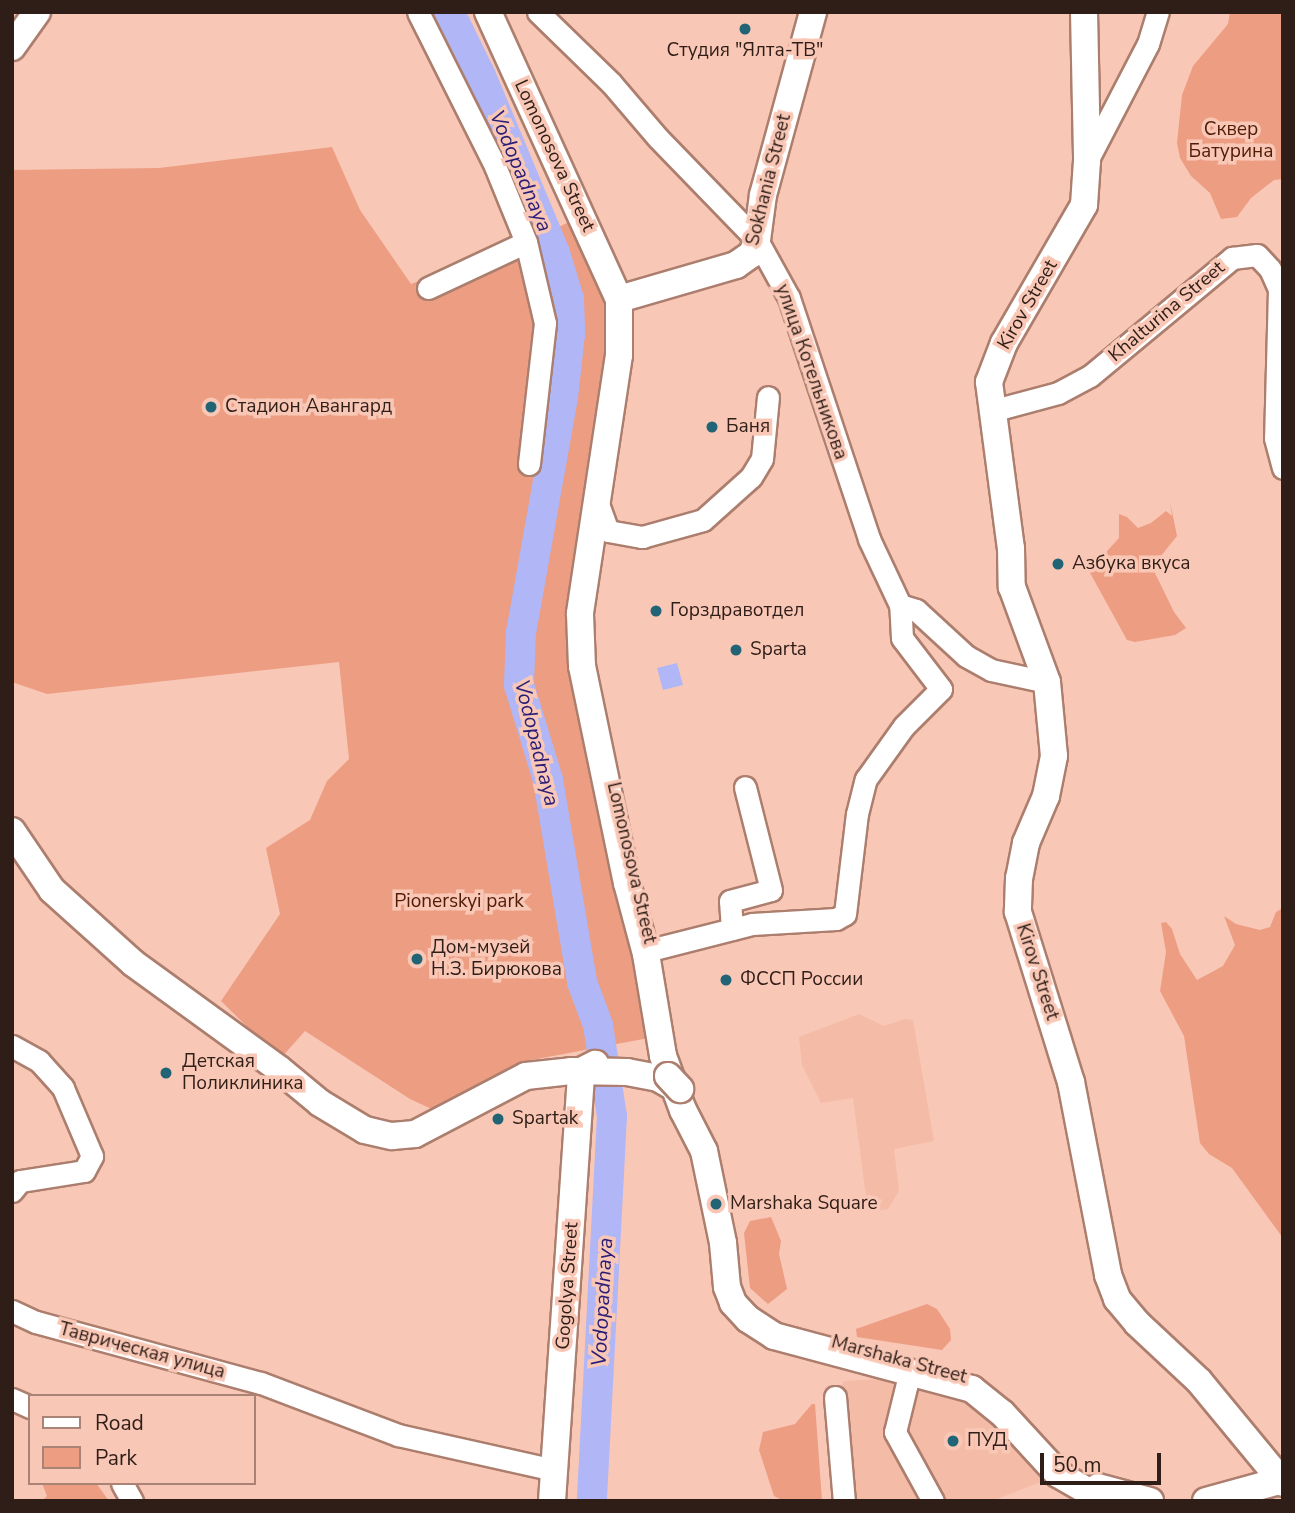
<!DOCTYPE html>
<meta charset="utf-8">
<style>
body{margin:0}
#map{position:relative;width:1295px;height:1513px;overflow:hidden;background:#f9c7b6;font-family:"Nunito Sans",sans-serif}
div>[style]{position:absolute}
.built>*{inset:0;background:#f4bba7}
.green>*{inset:0;background:#ec9d82}
.water>*{inset:0;background:#b0b6f6}
.river>*{height:30px;margin:-15px;padding:0 15px;transform-origin:15px;border-radius:15px;background:#b0b6f6}
.roads{filter:drop-shadow(2px 0 #ac7e6e) drop-shadow(-2px 0 #ac7e6e) drop-shadow(0 2px #ac7e6e) drop-shadow(0 -2px #ac7e6e)}
.minor>*{height:21px;margin:-10.5px;padding:0 10.5px;transform-origin:10.5px;border-radius:10.5px;background:#fff}
.major>*{height:26px;margin:-13px;padding:0 13px;transform-origin:13px;border-radius:13px;background:#fff}
.bridges{filter:drop-shadow(2px 0 #ac7e6e) drop-shadow(-2px 0 #ac7e6e) drop-shadow(0 2px #ac7e6e) drop-shadow(0 -2px #ac7e6e)}
.major-bridge>*{height:26px;margin:-13px;padding:0 13px;transform-origin:13px;border-radius:13px;background:#fff}
.dots>*{width:19px;height:19px;translate:-50% -50%;box-sizing:border-box;border:4px solid #f9c7b6;border-radius:50%}
span{translate:-50% -50%;white-space:nowrap;text-align:center;line-height:1.15;-webkit-text-stroke:7px #f9c7b6;paint-order:stroke}
.poi-label{font-size:19px;color:#2f1d17}
.left{translate:0 -50%;text-align:left}
.park-label{font-size:19px;color:#511b06}
.street-label{font-size:19px;color:#2f1d17}
.water-label{font-size:21px;color:#281d76;font-style:italic}
.frame{position:absolute;inset:0;border:14px solid #2f1d17;pointer-events:none}
.legend{position:absolute;left:28px;top:1394px;width:228px;height:91px;box-sizing:border-box;background:#f9c7b6;border:2px solid #a88376;margin:0;padding:9px 12px;list-style:none;font-size:21px;color:#2f1d17}
.legend li{display:flex;align-items:center;gap:14px;height:35px}
.legend b{width:35px;border:2px solid #a88376}
.scale{position:absolute;left:1040px;top:1453px;width:121px;height:32px;box-sizing:border-box;border:4px solid #2f1d17;border-top:0;padding-left:9px;font-size:21px;line-height:24px;white-space:nowrap;color:#2f1d17;-webkit-text-stroke:5px #f9c7b6;paint-order:stroke}
</style>
<div id="map">
<div class="built">
<i style="clip-path:polygon(859px 1014px,884px 1026px,905px 1019px,913px 1020px,934px 1141px,894px 1149px,899px 1191px,888px 1209px,868px 1212px,853px 1098px,821px 1103px,802px 1065px,799px 1037px)"></i>
<i style="clip-path:polygon(897px 1378px,967px 1398px,1043px 1481px,992px 1501px,855px 1501px,840px 1390px,844px 1381px)"></i>
</div>
<div class="green">
<i style="clip-path:polygon(1230px 12px,1283px 12px,1283px 179px,1274px 180px,1251px 198px,1237px 217px,1221px 219px,1210px 193px,1191px 176px,1180px 158px,1177px 143px,1182px 95px,1193px 66px,1228px 24px)"></i>
<i style="clip-path:polygon(332px 147px,360px 210px,411px 284px,419px 281px,428px 288px,582px 216px,619px 299px,586px 634px,654px 1037px,521px 1062px,436px 1111px,410px 1099px,305px 1031px,280px 1059px,221px 1001px,280px 914px,266px 848px,310px 820px,327px 781px,349px 759px,339px 662px,47px 694px,12px 682px,12px 170px,159px 168px)"></i>
<i style="clip-path:polygon(1170px 502px,1177px 536px,1152px 567px,1174px 612px,1186px 628px,1175px 635px,1135px 642px,1127px 640px,1089px 571px,1119px 538px,1119px 514px,1127px 517px,1138px 528px,1151px 523px,1166px 511px,1172px 516px)"></i>
<i style="clip-path:polygon(1283px 908px,1283px 1238px,1232px 1168px,1209px 1154px,1200px 1143px,1184px 1036px,1160px 991px,1166px 952px,1161px 923px,1166px 922px,1172px 929px,1180px 954px,1197px 980px,1223px 966px,1235px 945px,1224px 916px,1236px 924px,1260px 930px,1270px 927px,1276px 912px)"></i>
<i style="clip-path:polygon(771px 1217px,781px 1241px,779px 1254px,787px 1289px,768px 1304px,750px 1288px,744px 1233px,750px 1221px)"></i>
<i style="clip-path:polygon(927px 1304px,937px 1309px,950px 1329px,951px 1340px,942px 1350px,857px 1337px,856px 1329px)"></i>
<i style="clip-path:polygon(812px 1404px,815px 1404px,822px 1501px,784px 1501px,774px 1496px,759px 1450px,763px 1432px,795px 1424px)"></i>
<i style="clip-path:polygon(42px 1483px,96px 1483px,109px 1501px,42px 1501px,47px 1496px)"></i>
</div>
<div class="water">
<i style="clip-path:polygon(677px 663px,683px 685px,663px 690px,657px 668px)"></i>
</div>
<div class="river">
<i style="left:442px;top:12px;width:19px;rotate:43deg"></i>
<i style="left:456px;top:25px;width:57px;rotate:63.9deg"></i>
<i style="left:481px;top:76px;width:192px;rotate:67.3deg"></i>
<i style="left:555px;top:253px;width:48px;rotate:73.1deg"></i>
<i style="left:569px;top:299px;width:35px;rotate:88deg"></i>
<i style="left:570px;top:334px;width:63px;rotate:96.3deg"></i>
<i style="left:563px;top:397px;width:239px;rotate:100.1deg"></i>
<i style="left:521px;top:632px;width:53px;rotate:92.2deg"></i>
<i style="left:519px;top:685px;width:99px;rotate:73deg"></i>
<i style="left:548px;top:780px;width:205px;rotate:80.4deg"></i>
<i style="left:582px;top:982px;width:46px;rotate:69.6deg"></i>
<i style="left:598px;top:1025px;width:92px;rotate:81.3deg"></i>
<i style="left:612px;top:1116px;width:386px;rotate:93deg"></i>
</div>
<div class="roads">
<div class="minor">
<i style="left:418px;top:12px;width:172px;rotate:63.4deg"></i>
<i style="left:495px;top:166px;width:82px;rotate:67.8deg"></i>
<i style="left:526px;top:242px;width:83px;rotate:76.8deg"></i>
<i style="left:545px;top:323px;width:142px;rotate:96.5deg"></i>
<i style="left:538px;top:12px;width:102px;rotate:44.2deg"></i>
<i style="left:611px;top:83px;width:72px;rotate:49.5deg"></i>
<i style="left:658px;top:138px;width:142px;rotate:45.9deg"></i>
<i style="left:757px;top:240px;width:66px;rotate:61.1deg"></i>
<i style="left:789px;top:298px;width:254px;rotate:71.6deg"></i>
<i style="left:869px;top:539px;width:73px;rotate:64.8deg"></i>
<i style="left:1087px;top:161px;width:132px;rotate:-62.5deg"></i>
<i style="left:1148px;top:44px;width:34px;rotate:-73deg"></i>
<i style="left:428px;top:288px;width:108px;rotate:-25.1deg"></i>
<i style="left:991px;top:411px;width:69px;rotate:-15deg"></i>
<i style="left:1058px;top:393px;width:36px;rotate:-28deg"></i>
<i style="left:1090px;top:376px;width:185px;rotate:-39.7deg"></i>
<i style="left:1232px;top:258px;width:25px;rotate:-7deg"></i>
<i style="left:1257px;top:255px;width:19px;rotate:47deg"></i>
<i style="left:1270px;top:269px;width:22px;rotate:66deg"></i>
<i style="left:1279px;top:289px;width:149px;rotate:91.5deg"></i>
<i style="left:1275px;top:438px;width:31px;rotate:75deg"></i>
<i style="left:597px;top:501px;width:32px;rotate:70deg"></i>
<i style="left:608px;top:531px;width:35px;rotate:10deg"></i>
<i style="left:642px;top:537px;width:63px;rotate:-15.6deg"></i>
<i style="left:703px;top:520px;width:64px;rotate:-41.9deg"></i>
<i style="left:751px;top:477px;width:21px;rotate:-59deg"></i>
<i style="left:762px;top:459px;width:62px;rotate:-84.5deg"></i>
<i style="left:732px;top:929px;width:28px;rotate:-94deg"></i>
<i style="left:730px;top:901px;width:42px;rotate:-15deg"></i>
<i style="left:771px;top:890px;width:106px;rotate:-104.2deg"></i>
<i style="left:650px;top:950px;width:105px;rotate:-14.3deg"></i>
<i style="left:752px;top:924px;width:84px;rotate:-3.4deg"></i>
<i style="left:836px;top:919px;width:10px;rotate:-29deg"></i>
<i style="left:845px;top:914px;width:101px;rotate:-83.2deg"></i>
<i style="left:857px;top:814px;width:36px;rotate:-76deg"></i>
<i style="left:866px;top:779px;width:65px;rotate:-54.4deg"></i>
<i style="left:904px;top:726px;width:52px;rotate:-45deg"></i>
<i style="left:941px;top:689px;width:64px;rotate:-127.4deg"></i>
<i style="left:902px;top:638px;width:33px;rotate:-93deg"></i>
<i style="left:900px;top:605px;width:17px;rotate:17deg"></i>
<i style="left:916px;top:610px;width:68px;rotate:42.6deg"></i>
<i style="left:966px;top:656px;width:29px;rotate:29deg"></i>
<i style="left:991px;top:670px;width:57px;rotate:12.1deg"></i>
<i style="left:12px;top:1046px;width:31px;rotate:29deg"></i>
<i style="left:39px;top:1061px;width:36px;rotate:48deg"></i>
<i style="left:63px;top:1088px;width:74px;rotate:66.9deg"></i>
<i style="left:92px;top:1156px;width:17px;rotate:118deg"></i>
<i style="left:84px;top:1171px;width:65px;rotate:171.1deg"></i>
<i style="left:20px;top:1181px;width:13px;rotate:129deg"></i>
<i style="left:12px;top:1311px;width:26px;rotate:25deg"></i>
<i style="left:36px;top:1322px;width:233px;rotate:15.2deg"></i>
<i style="left:261px;top:1383px;width:147px;rotate:20.8deg"></i>
<i style="left:398px;top:1435px;width:160px;rotate:12.6deg"></i>
<i style="left:910px;top:1371px;width:63px;rotate:103.8deg"></i>
<i style="left:895px;top:1432px;width:79px;rotate:61.2deg"></i>
<i style="left:835px;top:1397px;width:104px;rotate:85.1deg"></i>
<i style="left:12px;top:1399px;width:20px;rotate:24deg"></i>
<i style="left:122px;top:1483px;width:21px;rotate:61deg"></i>
</div>
<div class="major">
<i style="left:488px;top:12px;width:315px;rotate:65.5deg"></i>
<i style="left:619px;top:299px;width:56px;rotate:90deg"></i>
<i style="left:619px;top:355px;width:262px;rotate:98.6deg"></i>
<i style="left:580px;top:614px;width:52px;rotate:87.8deg"></i>
<i style="left:582px;top:666px;width:222px;rotate:78.3deg"></i>
<i style="left:627px;top:883px;width:73px;rotate:75deg"></i>
<i style="left:646px;top:954px;width:103px;rotate:80.5deg"></i>
<i style="left:663px;top:1056px;width:58px;rotate:69.7deg"></i>
<i style="left:683px;top:1110px;width:46px;rotate:62.9deg"></i>
<i style="left:704px;top:1151px;width:94px;rotate:78.3deg"></i>
<i style="left:723px;top:1243px;width:44px;rotate:84.8deg"></i>
<i style="left:727px;top:1287px;width:17px;rotate:69deg"></i>
<i style="left:733px;top:1303px;width:22px;rotate:47deg"></i>
<i style="left:748px;top:1319px;width:31px;rotate:33deg"></i>
<i style="left:774px;top:1336px;width:205px;rotate:15deg"></i>
<i style="left:972px;top:1389px;width:38px;rotate:39deg"></i>
<i style="left:1002px;top:1413px;width:83px;rotate:47.4deg"></i>
<i style="left:1058px;top:1474px;width:36px;rotate:30deg"></i>
<i style="left:1089px;top:1492px;width:28px;rotate:19deg"></i>
<i style="left:1084px;top:12px;width:149px;rotate:88.8deg"></i>
<i style="left:1087px;top:161px;width:44px;rotate:93.9deg"></i>
<i style="left:1084px;top:205px;width:160px;rotate:120.1deg"></i>
<i style="left:1004px;top:343px;width:42px;rotate:111deg"></i>
<i style="left:989px;top:382px;width:167px;rotate:82.5deg"></i>
<i style="left:1011px;top:548px;width:39px;rotate:89deg"></i>
<i style="left:1012px;top:587px;width:101px;rotate:69.8deg"></i>
<i style="left:1047px;top:682px;width:74px;rotate:84.6deg"></i>
<i style="left:1054px;top:756px;width:41px;rotate:101.3deg"></i>
<i style="left:1046px;top:796px;width:51px;rotate:113.1deg"></i>
<i style="left:1026px;top:843px;width:36px;rotate:101deg"></i>
<i style="left:1019px;top:878px;width:34px;rotate:92deg"></i>
<i style="left:1018px;top:912px;width:178px;rotate:72.7deg"></i>
<i style="left:1071px;top:1082px;width:197px;rotate:79.1deg"></i>
<i style="left:1108px;top:1275px;width:26px;rotate:69deg"></i>
<i style="left:1117px;top:1299px;width:31px;rotate:50deg"></i>
<i style="left:1137px;top:1323px;width:85px;rotate:43.1deg"></i>
<i style="left:1199px;top:1381px;width:132px;rotate:50.5deg"></i>
<i style="left:12px;top:47px;width:43px;rotate:-54.5deg"></i>
<i style="left:619px;top:299px;width:122px;rotate:-16.2deg"></i>
<i style="left:736px;top:265px;width:19px;rotate:-35deg"></i>
<i style="left:752px;top:254px;width:15px;rotate:-70deg"></i>
<i style="left:757px;top:240px;width:45px;rotate:-82.4deg"></i>
<i style="left:763px;top:195px;width:190px;rotate:-74.7deg"></i>
<i style="left:12px;top:831px;width:71px;rotate:55.9deg"></i>
<i style="left:52px;top:890px;width:109px;rotate:42deg"></i>
<i style="left:133px;top:963px;width:180px;rotate:36deg"></i>
<i style="left:279px;top:1069px;width:53px;rotate:39.7deg"></i>
<i style="left:320px;top:1103px;width:52px;rotate:31deg"></i>
<i style="left:365px;top:1130px;width:28px;rotate:13deg"></i>
<i style="left:392px;top:1136px;width:23px;rotate:-5deg"></i>
<i style="left:415px;top:1134px;width:125px;rotate:-27.6deg"></i>
<i style="left:526px;top:1076px;width:45px;rotate:-6.3deg"></i>
<i style="left:571px;top:1071px;width:56px;rotate:1deg"></i>
<i style="left:627px;top:1072px;width:32px;rotate:11deg"></i>
<i style="left:658px;top:1078px;width:20px;rotate:30deg"></i>
<i style="left:1098px;top:1487px;width:54px;rotate:15.1deg"></i>
<i style="left:552px;top:1501px;width:431px;rotate:-86.1deg"></i>
<i style="left:581px;top:1071px;width:16px;rotate:-27deg"></i>
<i style="left:1206px;top:1501px;width:80px;rotate:-15.3deg"></i>
</div>
</div>
<div class="bridges">
<div class="major-bridge">
<i style="left:668px;top:1076px;width:18px;rotate:47deg"></i>
</div>
</div>
<div class="dots">
<i style="left:745px;top:29px;background:#216476"></i>
<i style="left:211px;top:407px;background:#216476"></i>
<i style="left:712px;top:427px;background:#216476"></i>
<i style="left:1058px;top:564px;background:#216476"></i>
<i style="left:656px;top:611px;background:#216476"></i>
<i style="left:736px;top:650px;background:#216476"></i>
<i style="left:417px;top:959px;background:#216476"></i>
<i style="left:726px;top:980px;background:#216476"></i>
<i style="left:166px;top:1073px;background:#216476"></i>
<i style="left:498px;top:1119px;background:#216476"></i>
<i style="left:716px;top:1204px;background:#216476"></i>
<i style="left:953px;top:1441px;background:#216476"></i>
</div>
<div class="poi-label">
<span style="left:745px;top:51px">Студия "Ялта-ТВ"</span>
<span class="left" style="left:225px;top:407px">Стадион Авангард</span>
<span class="left" style="left:726px;top:427px">Баня</span>
<span class="left" style="left:1072px;top:564px">Азбука вкуса</span>
<span class="left" style="left:670px;top:611px">Горздравотдел</span>
<span class="left" style="left:750px;top:650px">Sparta</span>
<span class="left" style="left:431px;top:959px">Дом-музей<br>Н.З. Бирюкова</span>
<span class="left" style="left:740px;top:980px">ФССП России</span>
<span class="left" style="left:182px;top:1073px">Детская<br>Поликлиника</span>
<span class="left" style="left:512px;top:1119px">Spartak</span>
<span class="left" style="left:730px;top:1204px">Marshaka Square</span>
<span class="left" style="left:967px;top:1441px">ПУД</span>
</div>
<div class="park-label">
<span style="left:1231px;top:141px">Сквер<br>Батурина</span>
<span style="left:459px;top:902px">Pionerskyi park</span>
</div>
<div class="street-label">
<span style="left:554px;top:156px;rotate:65deg">Lomonosova Street</span>
<span style="left:769px;top:180px;rotate:-76deg">Sokhania Street</span>
<span style="left:1028px;top:305px;rotate:-60deg">Kirov Street</span>
<span style="left:1167px;top:312px;rotate:-40deg">Khalturina Street</span>
<span style="left:811px;top:372px;rotate:71deg">улица Котельникова</span>
<span style="left:631px;top:863px;rotate:77deg">Lomonosova Street</span>
<span style="left:1037px;top:972px;rotate:72deg">Kirov Street</span>
<span style="left:568px;top:1286px;rotate:-86deg">Gogolya Street</span>
<span style="left:142px;top:1351px;rotate:15deg">Таврическая улица</span>
<span style="left:899px;top:1360px;rotate:15deg">Marshaka Street</span>
</div>
<div class="water-label">
<span style="left:521px;top:171px;rotate:67deg">Vodopadnaya</span>
<span style="left:537px;top:743px;rotate:76deg">Vodopadnaya</span>
<span style="left:602px;top:1302px;rotate:-87deg">Vodopadnaya</span>
</div>
<div class="frame"></div>
<ul class="legend">
<li><b style="height:9px;background:#fff"></b>Road</li>
<li><b style="height:19px;background:#ec9d82"></b>Park</li>
</ul>
<div class="scale">50 m</div>
</div>
